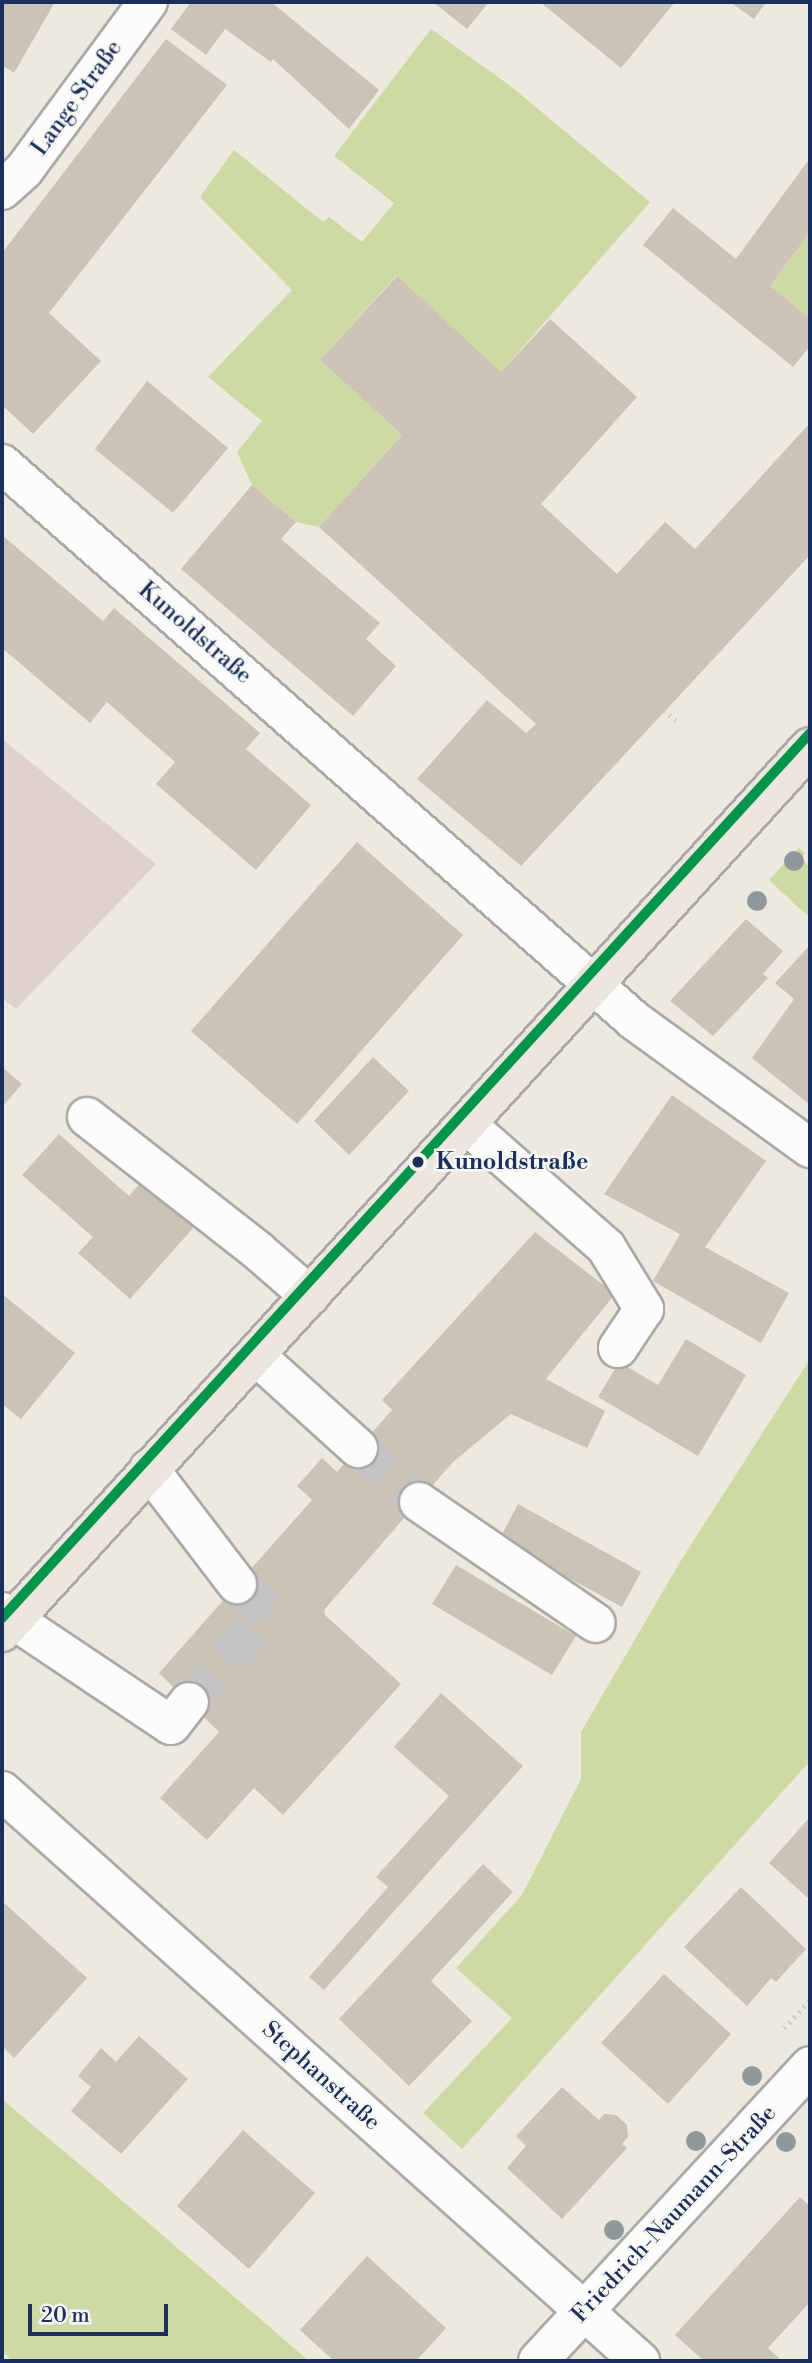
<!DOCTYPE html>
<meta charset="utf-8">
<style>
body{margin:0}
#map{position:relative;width:812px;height:2363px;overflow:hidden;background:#eee9df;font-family:"Libre Bodoni",serif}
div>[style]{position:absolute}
.industrial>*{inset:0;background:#dfd2ce}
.green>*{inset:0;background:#cedaa4}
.building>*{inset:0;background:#cbc3b6}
.minor-tunnel>*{height:38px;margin-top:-19px;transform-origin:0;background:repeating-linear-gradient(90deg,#c4c4c5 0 38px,transparent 0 57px)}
.path>*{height:4.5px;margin-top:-2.25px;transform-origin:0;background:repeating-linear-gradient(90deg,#cdcdce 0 2px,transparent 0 7px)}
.roads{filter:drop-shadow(2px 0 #aaa9aa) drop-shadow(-2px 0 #aaa9aa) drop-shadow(0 2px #aaa9aa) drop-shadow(0 -2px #aaa9aa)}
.minor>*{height:38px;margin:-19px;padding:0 19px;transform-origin:19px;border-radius:19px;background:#fcfcfa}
.major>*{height:38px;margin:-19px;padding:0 19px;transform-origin:19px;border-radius:19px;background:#ede6de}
.tram-1>*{height:10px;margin:-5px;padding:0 5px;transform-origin:5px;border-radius:5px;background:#00954b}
.trees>*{width:20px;height:20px;margin:-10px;border-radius:50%;background:#8f999b}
.dots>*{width:19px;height:19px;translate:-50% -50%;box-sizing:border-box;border:4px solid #f6f6f2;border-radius:50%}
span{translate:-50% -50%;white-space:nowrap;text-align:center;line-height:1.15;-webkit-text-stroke:5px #f6f6f2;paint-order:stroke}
.street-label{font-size:23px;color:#1b2f5e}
.stop-label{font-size:23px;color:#1b2f5e;font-weight:700}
.left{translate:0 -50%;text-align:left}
.frame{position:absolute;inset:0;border:4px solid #1b2f5e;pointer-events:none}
.scale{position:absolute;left:28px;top:2304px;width:140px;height:32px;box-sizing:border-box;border:4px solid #1b2f5e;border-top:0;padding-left:9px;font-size:21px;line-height:24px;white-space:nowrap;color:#1b2f5e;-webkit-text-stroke:5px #f6f6f2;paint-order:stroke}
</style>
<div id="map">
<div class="industrial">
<i style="clip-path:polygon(2px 739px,156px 864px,16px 1009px,2px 998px)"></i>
</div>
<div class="green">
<i style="clip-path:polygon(431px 29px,513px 88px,650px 202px,501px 372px,396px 276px,320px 360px,402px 435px,319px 527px,296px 522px,252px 485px,237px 452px,262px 421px,208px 377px,292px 290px,200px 197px,234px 150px,323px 222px,329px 217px,362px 242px,394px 203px,334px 156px)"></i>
<i style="clip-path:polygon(810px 232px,810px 318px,770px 286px)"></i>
<i style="clip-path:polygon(799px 848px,805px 853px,801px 859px,810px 867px,810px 918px,769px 880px)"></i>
<i style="clip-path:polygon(810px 1359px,810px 1761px,462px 2149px,423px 2113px,512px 2018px,456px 1968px,522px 1895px,581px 1779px,581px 1732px,683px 1557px)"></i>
<i style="clip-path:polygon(2px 2099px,131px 2208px,309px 2361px,12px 2361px,2px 2351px)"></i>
</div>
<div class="building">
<i style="clip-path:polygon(2px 2px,55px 2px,14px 73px,2px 65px)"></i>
<i style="clip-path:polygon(191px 2px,271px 2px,379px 90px,349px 129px,273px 59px,271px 62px,225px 29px,206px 55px,171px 29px)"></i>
<i style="clip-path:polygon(433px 2px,489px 2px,467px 29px)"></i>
<i style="clip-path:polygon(540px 2px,675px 2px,621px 68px)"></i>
<i style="clip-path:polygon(730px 2px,766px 2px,754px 19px)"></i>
<i style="clip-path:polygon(166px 39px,227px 85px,49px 313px,101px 361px,33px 434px,2px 405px,2px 253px)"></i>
<i style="clip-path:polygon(810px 158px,810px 232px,770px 286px,810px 318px,810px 346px,793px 367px,643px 245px,673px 208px,736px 259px)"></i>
<i style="clip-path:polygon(397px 276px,501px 372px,550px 319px,637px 397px,541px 504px,617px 574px,665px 522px,695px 549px,810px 423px,810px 555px,521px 866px,417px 779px,487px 700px,526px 733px,536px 724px,319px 527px,402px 435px,320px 360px)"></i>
<i style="clip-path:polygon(147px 381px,228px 448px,173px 513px,95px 449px)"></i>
<i style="clip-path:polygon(252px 485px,296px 522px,281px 539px,380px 623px,366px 639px,396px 666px,353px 716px,181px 569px)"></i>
<i style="clip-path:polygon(2px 535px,103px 621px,114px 608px,260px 733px,246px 749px,311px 805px,256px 870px,156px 784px,175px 762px,107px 702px,90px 723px,2px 648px)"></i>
<i style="clip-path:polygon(357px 842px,463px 935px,297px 1124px,191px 1031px)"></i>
<i style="clip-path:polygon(746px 919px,783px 951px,763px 974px,768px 978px,713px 1036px,670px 1001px)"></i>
<i style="clip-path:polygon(810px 945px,810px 1105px,752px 1058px,794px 999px,775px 983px)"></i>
<i style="clip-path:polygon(373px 1057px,409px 1091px,349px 1155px,314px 1121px)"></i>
<i style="clip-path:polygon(2px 1067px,22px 1084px,2px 1107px)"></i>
<i style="clip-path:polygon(672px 1095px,766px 1161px,705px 1247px,789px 1293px,761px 1343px,653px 1281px,680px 1234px,604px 1194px)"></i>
<i style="clip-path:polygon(59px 1134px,129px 1196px,142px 1181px,194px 1227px,130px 1299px,78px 1253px,93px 1237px,22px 1175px)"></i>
<i style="clip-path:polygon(535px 1232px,615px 1294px,546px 1379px,605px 1411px,587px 1448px,511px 1414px,452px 1463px,324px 1610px,325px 1615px,401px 1684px,283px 1815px,254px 1788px,207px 1840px,160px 1798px,219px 1732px,159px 1673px,312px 1500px,297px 1486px,322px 1458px,337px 1472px,392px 1410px,382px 1400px)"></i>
<i style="clip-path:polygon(2px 1294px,75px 1353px,21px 1419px,2px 1404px)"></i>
<i style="clip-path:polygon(686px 1339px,746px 1375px,698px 1456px,598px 1397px,619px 1362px,658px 1385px)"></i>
<i style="clip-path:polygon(518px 1504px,641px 1572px,622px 1607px,499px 1540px)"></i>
<i style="clip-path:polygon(456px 1565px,576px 1636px,552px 1675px,432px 1604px)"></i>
<i style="clip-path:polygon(441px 1693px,523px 1766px,324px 1990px,309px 1977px,388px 1887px,376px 1877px,449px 1796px,394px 1747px)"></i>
<i style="clip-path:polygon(810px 1817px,810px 1900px,769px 1863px)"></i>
<i style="clip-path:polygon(483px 1864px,513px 1892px,431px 1981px,472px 2021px,409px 2086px,339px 2019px)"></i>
<i style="clip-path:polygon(741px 1887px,806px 1949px,776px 1982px,771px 1978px,747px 2006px,684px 1947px)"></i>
<i style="clip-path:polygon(2px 1901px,87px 1978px,14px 2058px,2px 2046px)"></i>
<i style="clip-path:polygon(664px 1974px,731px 2034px,668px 2104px,601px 2043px)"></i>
<i style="clip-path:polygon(139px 2036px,188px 2079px,121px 2154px,71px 2111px,91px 2087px,78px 2076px,101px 2048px,116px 2062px)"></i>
<i style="clip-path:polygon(562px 2087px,599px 2120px,604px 2114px,616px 2115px,627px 2125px,628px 2137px,622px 2144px,627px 2148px,562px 2219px,507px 2168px,526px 2146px,516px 2136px)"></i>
<i style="clip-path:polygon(243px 2130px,315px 2193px,249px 2269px,177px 2206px)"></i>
<i style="clip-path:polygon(800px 2197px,810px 2206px,810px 2302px,768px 2348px,782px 2361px,704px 2361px,675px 2335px)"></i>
<i style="clip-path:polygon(367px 2256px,446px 2328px,416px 2361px,334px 2361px,300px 2330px)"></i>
</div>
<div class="minor-tunnel">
<i style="left:358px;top:1448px;width:81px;rotate:41.5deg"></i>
<i style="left:189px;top:1702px;width:118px;rotate:-48.8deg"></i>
<i style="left:267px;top:1613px;width:42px;rotate:-136deg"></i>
</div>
<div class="path">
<i style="left:664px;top:710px;width:20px;rotate:41deg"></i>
<i style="left:784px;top:2028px;width:38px;rotate:-47deg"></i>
</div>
<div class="roads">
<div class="minor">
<i style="left:2px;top:190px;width:30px;rotate:-42deg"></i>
<i style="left:24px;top:170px;width:209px;rotate:-53.6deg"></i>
<i style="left:2px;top:464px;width:843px;rotate:41.35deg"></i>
<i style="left:635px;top:1021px;width:216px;rotate:36deg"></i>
<i style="left:87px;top:1117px;width:216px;rotate:38deg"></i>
<i style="left:257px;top:1250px;width:70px;rotate:41deg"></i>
<i style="left:466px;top:1124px;width:186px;rotate:41.3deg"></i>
<i style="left:606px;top:1247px;width:73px;rotate:58.5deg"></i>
<i style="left:644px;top:1309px;width:47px;rotate:123.7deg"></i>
<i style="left:255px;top:1355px;width:139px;rotate:42.1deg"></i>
<i style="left:149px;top:1469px;width:145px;rotate:52.6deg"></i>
<i style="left:419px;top:1502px;width:214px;rotate:34.4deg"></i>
<i style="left:2px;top:1612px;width:203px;rotate:33.8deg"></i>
<i style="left:171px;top:1725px;width:29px;rotate:-52deg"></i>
<i style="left:2px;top:1791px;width:856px;rotate:41.78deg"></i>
<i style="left:538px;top:2361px;width:401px;rotate:-47.3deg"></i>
</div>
<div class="major">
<i style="left:2px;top:1632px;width:1198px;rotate:-47.6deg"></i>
</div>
</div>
<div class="tram-1">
<i style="left:2px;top:1618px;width:1198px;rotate:-47.6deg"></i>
</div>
<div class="trees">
<i style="left:794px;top:861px"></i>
<i style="left:757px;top:901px"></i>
<i style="left:752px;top:2076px"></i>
<i style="left:696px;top:2141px"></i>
<i style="left:786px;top:2142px"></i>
<i style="left:614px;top:2230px"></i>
</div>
<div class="dots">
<i style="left:418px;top:1162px;background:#1b2f5e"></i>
</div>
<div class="street-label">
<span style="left:77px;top:98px;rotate:-54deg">Lange Straße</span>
<span style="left:195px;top:633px;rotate:41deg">Kunoldstraße</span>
<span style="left:321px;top:2076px;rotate:42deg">Stephanstraße</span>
<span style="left:674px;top:2214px;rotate:-47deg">Friedrich-Naumann-Straße</span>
</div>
<div class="stop-label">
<span class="left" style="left:436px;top:1162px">Kunoldstraße</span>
</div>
<div class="frame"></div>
<div class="scale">20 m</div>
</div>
